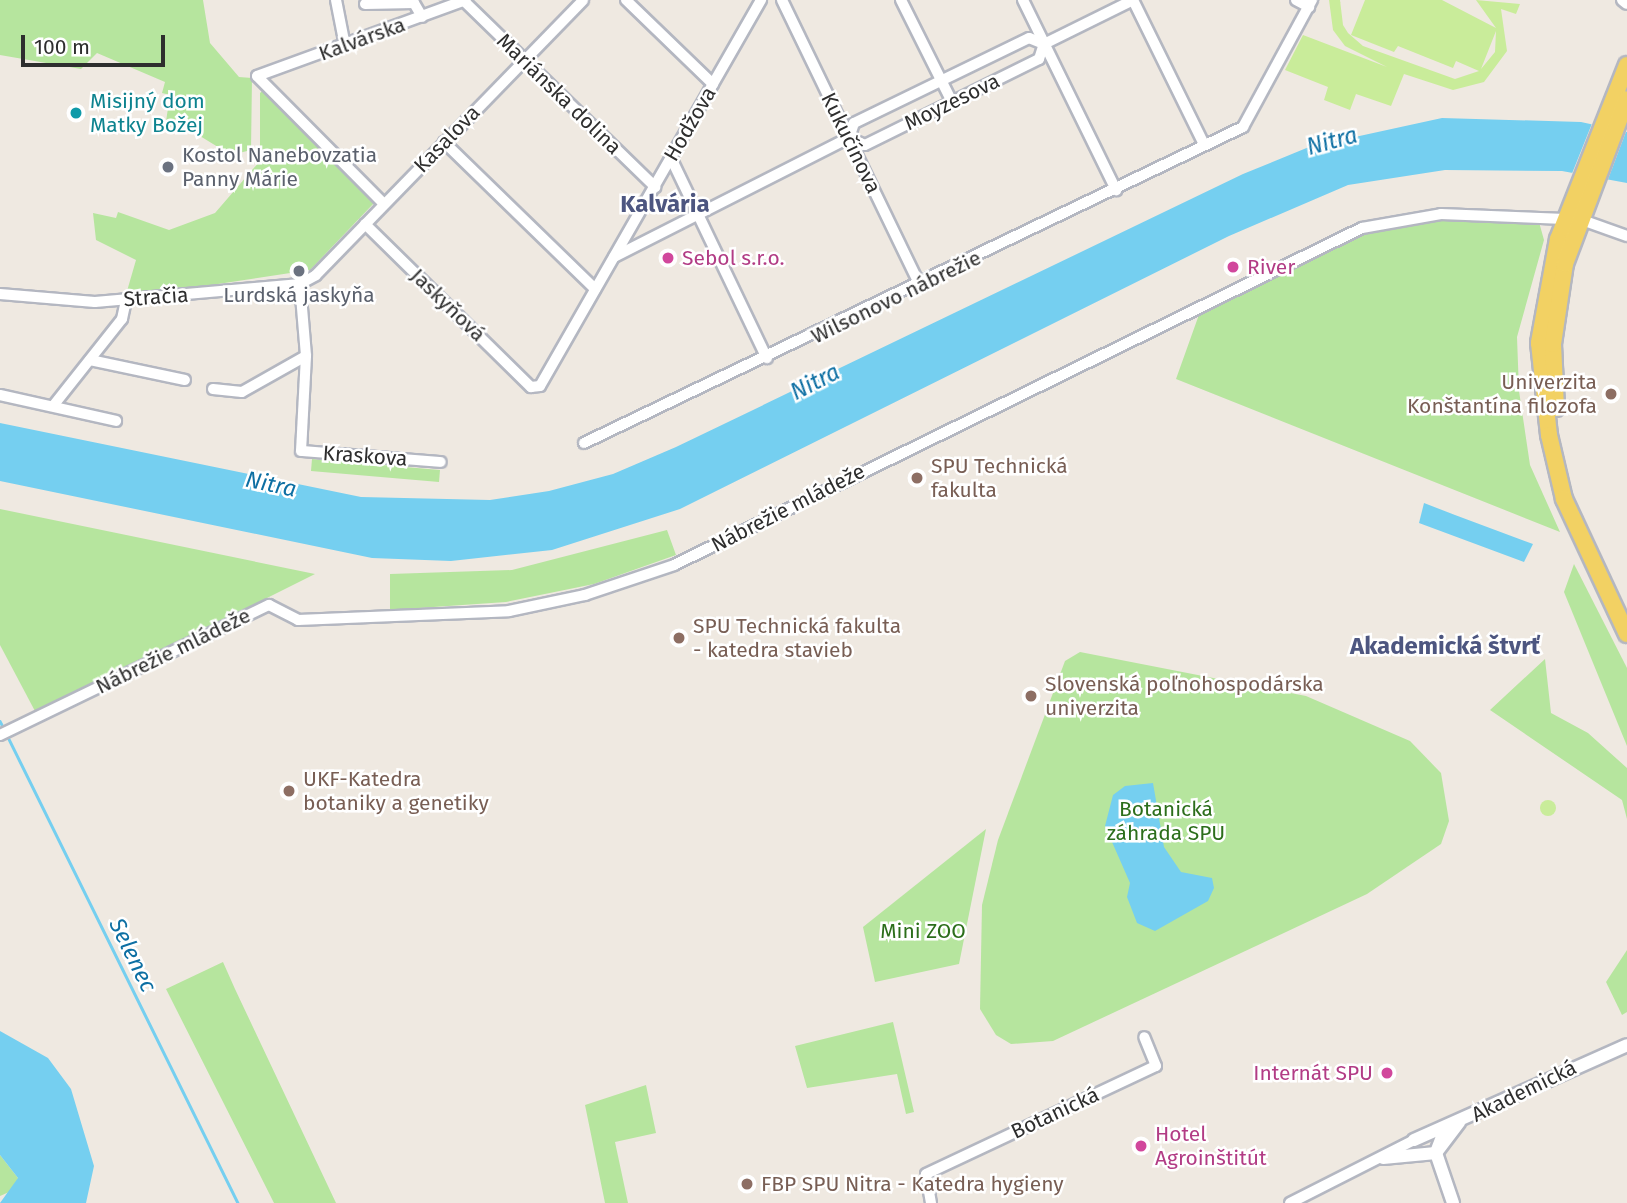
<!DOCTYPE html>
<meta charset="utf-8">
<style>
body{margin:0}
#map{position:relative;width:1627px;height:1203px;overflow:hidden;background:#efe9e1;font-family:"Fira Sans",sans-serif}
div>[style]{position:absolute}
.green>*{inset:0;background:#b6e59e}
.pitch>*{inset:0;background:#c9ec9a}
.round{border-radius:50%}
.water>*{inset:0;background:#75cff0}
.pier>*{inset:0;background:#efe9e1}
.stream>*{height:2.5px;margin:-1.25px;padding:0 1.25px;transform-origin:1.25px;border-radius:1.25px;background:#75cff0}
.roads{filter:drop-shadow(2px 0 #b4b7c1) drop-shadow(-2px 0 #b4b7c1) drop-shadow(0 2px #b4b7c1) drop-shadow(0 -2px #b4b7c1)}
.minor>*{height:10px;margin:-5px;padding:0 5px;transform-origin:5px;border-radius:5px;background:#fff}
.tertiary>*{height:12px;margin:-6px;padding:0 6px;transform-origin:6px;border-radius:6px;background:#fff}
.primary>*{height:16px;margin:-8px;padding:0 8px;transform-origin:8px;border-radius:8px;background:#f2d163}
.dots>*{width:19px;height:19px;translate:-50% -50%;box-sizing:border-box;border:4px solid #fff;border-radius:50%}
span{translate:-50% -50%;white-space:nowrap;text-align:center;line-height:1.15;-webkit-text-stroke:5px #fff;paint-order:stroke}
.street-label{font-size:21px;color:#2e2e2e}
.culture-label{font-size:21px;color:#0d838f}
.left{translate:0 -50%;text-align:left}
.worship-label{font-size:21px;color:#5b616d}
.hotel-label{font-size:21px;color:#b23c85}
.right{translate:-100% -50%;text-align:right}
.education-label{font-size:21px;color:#785e54}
.park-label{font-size:21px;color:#2c6e1b}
.water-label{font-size:23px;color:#0d6fa3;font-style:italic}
.quarter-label{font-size:24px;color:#4d5680;font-weight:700}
.scale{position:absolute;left:21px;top:35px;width:144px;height:32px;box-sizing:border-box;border:4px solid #2e2e2e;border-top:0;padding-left:9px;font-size:21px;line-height:24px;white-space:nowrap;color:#2e2e2e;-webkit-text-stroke:5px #fff;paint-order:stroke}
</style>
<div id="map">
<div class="green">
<i style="clip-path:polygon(0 0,203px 0,210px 43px,239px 77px,252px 78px,251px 150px,231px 155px,182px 125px,165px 128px,170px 95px,162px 93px,165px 82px,97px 53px,81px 69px,0 55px)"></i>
<i style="clip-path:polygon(265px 88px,375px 202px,310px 270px,125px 298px,136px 260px,96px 240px,93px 213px,116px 218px,118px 212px,169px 230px,215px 213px,260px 161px,260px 93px)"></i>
<i style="clip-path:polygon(1441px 218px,1539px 222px,1544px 240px,1517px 337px,1519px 391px,1530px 465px,1560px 532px,1176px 379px,1201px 309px,1349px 238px)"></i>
<i style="clip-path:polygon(312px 459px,440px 470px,439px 482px,311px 471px)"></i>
<i style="clip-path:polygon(0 509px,315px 574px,36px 713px,0 645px)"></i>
<i style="clip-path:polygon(667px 530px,676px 555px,594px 584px,506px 602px,390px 610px,390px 574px,512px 570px)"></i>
<i style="clip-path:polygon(1574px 564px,1627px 668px,1627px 746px,1564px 592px)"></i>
<i style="clip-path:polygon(1080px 652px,1306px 696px,1410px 741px,1441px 773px,1449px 821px,1441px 844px,1367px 894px,1053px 1041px,1011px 1044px,996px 1035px,980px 1009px,982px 905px,998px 840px,1065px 661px)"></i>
<i style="clip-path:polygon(1545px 659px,1551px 713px,1588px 733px,1627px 768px,1627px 819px,1622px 800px,1490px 710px)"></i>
<i style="clip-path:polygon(986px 829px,959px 964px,875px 982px,863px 927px)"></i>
<i style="clip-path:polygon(1627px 950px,1627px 1012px,1622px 1015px,1606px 982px)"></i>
<i style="clip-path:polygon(223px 962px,235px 989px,336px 1203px,274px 1203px,166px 989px)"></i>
<i style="clip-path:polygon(893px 1022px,914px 1112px,906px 1114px,897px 1074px,807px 1088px,795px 1046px)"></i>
<i style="clip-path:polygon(646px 1085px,656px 1133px,615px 1142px,628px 1203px,605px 1203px,585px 1105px)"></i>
<i style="clip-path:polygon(0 1155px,18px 1178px,16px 1189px,0 1196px)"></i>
</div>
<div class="pitch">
<i style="clip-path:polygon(evenodd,1329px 0,1340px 0,1343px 25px,1348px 33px,1363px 46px,1455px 79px,1479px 71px,1456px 61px,1453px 68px,1398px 46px,1394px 52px,1351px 35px,1365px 0,1442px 0,1496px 28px,1476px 0,1520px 4px,1516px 14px,1501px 9px,1507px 51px,1484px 82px,1453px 90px,1404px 74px,1391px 106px,1356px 94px,1350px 110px,1324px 100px,1328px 87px,1285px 70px,1303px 35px,1387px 67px,1345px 46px,1333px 30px,1329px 0,1496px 31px,1495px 52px,1481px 69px,1496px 31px)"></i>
<i class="round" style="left:1540px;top:800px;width:16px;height:16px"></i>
</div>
<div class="water">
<i style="clip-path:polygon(1442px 118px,1581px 122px,1627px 132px,1627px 183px,1562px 171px,1445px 170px,1348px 185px,1229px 236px,680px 509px,552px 550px,451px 561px,372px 558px,0 481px,0 423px,361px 497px,490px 500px,549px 491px,613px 474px,676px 447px,1243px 174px,1309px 147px)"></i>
<i style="clip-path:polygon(1424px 503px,1455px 515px,1533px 544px,1524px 562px,1419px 523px)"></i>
<i style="clip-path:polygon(1153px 783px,1164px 847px,1181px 872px,1212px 878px,1214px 888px,1208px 901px,1155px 931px,1137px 923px,1127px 897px,1130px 883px,1105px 826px,1113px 795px,1125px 786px)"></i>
<i style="clip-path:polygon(0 1031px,48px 1058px,71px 1089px,94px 1166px,86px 1203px,0 1203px,18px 1178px,0 1155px)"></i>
</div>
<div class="pier">
<i style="clip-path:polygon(1593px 121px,1627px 129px,1607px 182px,1571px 176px)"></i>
</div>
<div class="stream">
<i style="left:0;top:721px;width:9px;rotate:63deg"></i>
<i style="left:7px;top:735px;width:522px;rotate:63.73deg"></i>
</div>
<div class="roads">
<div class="minor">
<i style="left:336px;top:0;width:47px;rotate:78.9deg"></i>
<i style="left:626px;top:0;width:121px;rotate:44deg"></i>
<i style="left:782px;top:0;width:317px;rotate:64.2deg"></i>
<i style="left:901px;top:0;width:114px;rotate:63.4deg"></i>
<i style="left:1023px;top:0;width:212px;rotate:63.9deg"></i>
<i style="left:1133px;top:0;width:161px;rotate:63.8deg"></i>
<i style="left:1296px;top:0;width:15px;rotate:28deg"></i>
<i style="left:1622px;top:0;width:6px;rotate:39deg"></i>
<i style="left:464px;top:1px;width:267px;rotate:44.2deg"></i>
<i style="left:365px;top:4px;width:49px;rotate:-1.2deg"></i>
<i style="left:414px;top:3px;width:16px;rotate:60deg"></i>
<i style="left:1044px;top:44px;width:16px;rotate:-158deg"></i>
<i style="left:1029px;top:38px;width:195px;rotate:154.1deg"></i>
<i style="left:854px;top:123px;width:16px;rotate:108deg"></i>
<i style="left:849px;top:138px;width:17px;rotate:24deg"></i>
<i style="left:865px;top:145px;width:194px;rotate:-26.3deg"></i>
<i style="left:1039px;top:59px;width:16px;rotate:-72deg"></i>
<i style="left:1044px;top:44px;width:99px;rotate:-26.3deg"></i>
<i style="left:444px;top:142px;width:211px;rotate:44.2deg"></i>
<i style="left:671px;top:158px;width:222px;rotate:64.4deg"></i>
<i style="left:384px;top:204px;width:180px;rotate:-134.8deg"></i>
<i style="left:257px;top:76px;width:222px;rotate:-20deg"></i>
<i style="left:1579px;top:219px;width:51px;rotate:19.5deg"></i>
<i style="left:365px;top:224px;width:233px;rotate:44.5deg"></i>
<i style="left:531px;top:387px;width:9px;rotate:-6deg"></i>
<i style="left:540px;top:386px;width:445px;rotate:-60.2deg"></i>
<i style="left:614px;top:257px;width:263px;rotate:-26.9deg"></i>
<i style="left:300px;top:284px;width:72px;rotate:85.2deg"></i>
<i style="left:306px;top:356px;width:95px;rotate:93deg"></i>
<i style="left:301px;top:451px;width:140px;rotate:4.5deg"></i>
<i style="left:0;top:294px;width:95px;rotate:4.8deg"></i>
<i style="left:95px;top:302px;width:206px;rotate:-5deg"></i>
<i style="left:300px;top:284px;width:18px;rotate:-29deg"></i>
<i style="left:316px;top:275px;width:383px;rotate:-45.8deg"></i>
<i style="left:90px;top:360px;width:97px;rotate:11.9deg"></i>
<i style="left:213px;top:389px;width:29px;rotate:6deg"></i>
<i style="left:242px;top:392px;width:73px;rotate:-29.4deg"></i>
<i style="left:0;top:395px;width:119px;rotate:12.6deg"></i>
<i style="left:53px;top:406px;width:111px;rotate:-51.6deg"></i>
<i style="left:122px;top:319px;width:19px;rotate:-78deg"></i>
<i style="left:584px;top:443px;width:731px;rotate:-25.62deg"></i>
<i style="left:1243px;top:127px;width:145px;rotate:-61.5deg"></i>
<i style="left:0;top:735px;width:299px;rotate:-25.8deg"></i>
<i style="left:269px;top:605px;width:33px;rotate:27deg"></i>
<i style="left:298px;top:620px;width:211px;rotate:-2.4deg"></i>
<i style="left:509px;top:611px;width:78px;rotate:-11.9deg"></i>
<i style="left:585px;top:595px;width:94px;rotate:-18.6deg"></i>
<i style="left:674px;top:565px;width:766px;rotate:-26.1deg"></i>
<i style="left:1362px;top:228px;width:80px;rotate:-10deg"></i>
<i style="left:1441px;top:214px;width:124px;rotate:2.3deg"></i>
<i style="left:931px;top:1203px;width:29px;rotate:-100deg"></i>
<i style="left:926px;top:1174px;width:254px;rotate:-25.2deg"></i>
<i style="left:1156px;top:1066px;width:31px;rotate:-112deg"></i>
<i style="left:1290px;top:1203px;width:139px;rotate:-26.9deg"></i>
</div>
<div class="tertiary">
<i style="left:1445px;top:1129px;width:26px;rotate:111deg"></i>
<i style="left:1436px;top:1153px;width:53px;rotate:71.2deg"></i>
<i style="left:1414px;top:1140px;width:233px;rotate:-24deg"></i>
<i style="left:1436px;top:1153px;width:39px;rotate:-53deg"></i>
<i style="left:1383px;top:1158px;width:53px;rotate:-5.4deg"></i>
</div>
<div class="primary">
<i style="left:1627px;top:65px;width:187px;rotate:111.6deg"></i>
<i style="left:1558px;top:239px;width:106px;rotate:100.4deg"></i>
<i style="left:1539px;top:343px;width:93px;rotate:83.8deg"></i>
<i style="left:1549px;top:435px;width:66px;rotate:76.8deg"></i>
<i style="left:1564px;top:499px;width:149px;rotate:65deg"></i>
<i style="left:1556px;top:408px;width:64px;rotate:-92.7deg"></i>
<i style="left:1553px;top:344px;width:81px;rotate:-81.5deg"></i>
<i style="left:1565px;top:264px;width:176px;rotate:-69.4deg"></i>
</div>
</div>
<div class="dots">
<i style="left:76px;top:113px;background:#0f9aa8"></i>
<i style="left:168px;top:167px;background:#6b7280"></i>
<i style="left:668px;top:258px;background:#d1479c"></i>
<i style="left:1233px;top:267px;background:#d1479c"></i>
<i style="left:299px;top:271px;background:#6b7280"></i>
<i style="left:1611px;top:394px;background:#8d6e63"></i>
<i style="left:917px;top:478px;background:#8d6e63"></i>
<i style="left:679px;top:638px;background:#8d6e63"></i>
<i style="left:1031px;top:696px;background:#8d6e63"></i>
<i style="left:289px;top:791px;background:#8d6e63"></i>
<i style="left:1387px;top:1073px;background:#d1479c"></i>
<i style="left:1141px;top:1146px;background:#d1479c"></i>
<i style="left:747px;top:1184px;background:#8d6e63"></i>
</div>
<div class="street-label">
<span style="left:362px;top:39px;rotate:-20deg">Kalvárska</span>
<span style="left:559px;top:94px;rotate:44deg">Mariánska dolina</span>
<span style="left:952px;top:102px;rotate:-26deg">Moyzesova</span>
<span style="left:690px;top:124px;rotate:-60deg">Hodžova</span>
<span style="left:447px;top:139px;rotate:-46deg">Kasalova</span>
<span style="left:851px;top:143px;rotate:64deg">Kukučínova</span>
<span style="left:156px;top:297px;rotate:-4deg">Stračia</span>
<span style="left:896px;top:297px;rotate:-26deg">Wilsonovo nábrežie</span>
<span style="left:448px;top:305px;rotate:44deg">Jaskyňová</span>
<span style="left:365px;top:456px;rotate:4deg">Kraskova</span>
<span style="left:788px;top:508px;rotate:-27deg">Nábrežie mládeže</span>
<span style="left:173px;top:651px;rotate:-26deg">Nábrežie mládeže</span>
<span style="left:1524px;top:1091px;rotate:-26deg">Akademická</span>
<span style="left:1055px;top:1113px;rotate:-25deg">Botanická</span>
</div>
<div class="culture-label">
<span class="left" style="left:90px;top:113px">Misijný dom<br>Matky Božej</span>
</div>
<div class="worship-label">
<span class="left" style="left:182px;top:167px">Kostol Nanebovzatia<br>Panny Márie</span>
<span style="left:299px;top:295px">Lurdská jaskyňa</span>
</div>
<div class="hotel-label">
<span class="left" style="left:682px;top:258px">Sebol s.r.o.</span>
<span class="left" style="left:1247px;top:267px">River</span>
<span class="right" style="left:1373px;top:1073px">Internát SPU</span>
<span class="left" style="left:1155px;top:1146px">Hotel<br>Agroinštitút</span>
</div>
<div class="education-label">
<span class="right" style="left:1597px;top:394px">Univerzita<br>Konštantína filozofa</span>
<span class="left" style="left:931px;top:478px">SPU Technická<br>fakulta</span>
<span class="left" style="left:693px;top:638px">SPU Technická fakulta<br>- katedra stavieb</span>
<span class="left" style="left:1045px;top:696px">Slovenská poľnohospodárska<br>univerzita</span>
<span class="left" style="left:303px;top:791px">UKF-Katedra<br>botaniky a genetiky</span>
<span class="left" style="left:761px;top:1184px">FBP SPU Nitra - Katedra hygieny</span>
</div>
<div class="park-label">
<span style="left:1166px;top:821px">Botanická<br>záhrada SPU</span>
<span style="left:923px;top:931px">Mini ZOO</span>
</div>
<div class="water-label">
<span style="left:1332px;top:141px;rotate:-15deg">Nitra</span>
<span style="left:815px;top:382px;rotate:-27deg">Nitra</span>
<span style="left:271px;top:484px;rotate:12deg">Nitra</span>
<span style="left:133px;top:955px;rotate:64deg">Selenec</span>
</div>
<div class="quarter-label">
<span style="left:665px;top:205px">Kalvária</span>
<span style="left:1445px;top:647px">Akademická štvrť</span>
</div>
<div class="scale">100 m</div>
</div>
